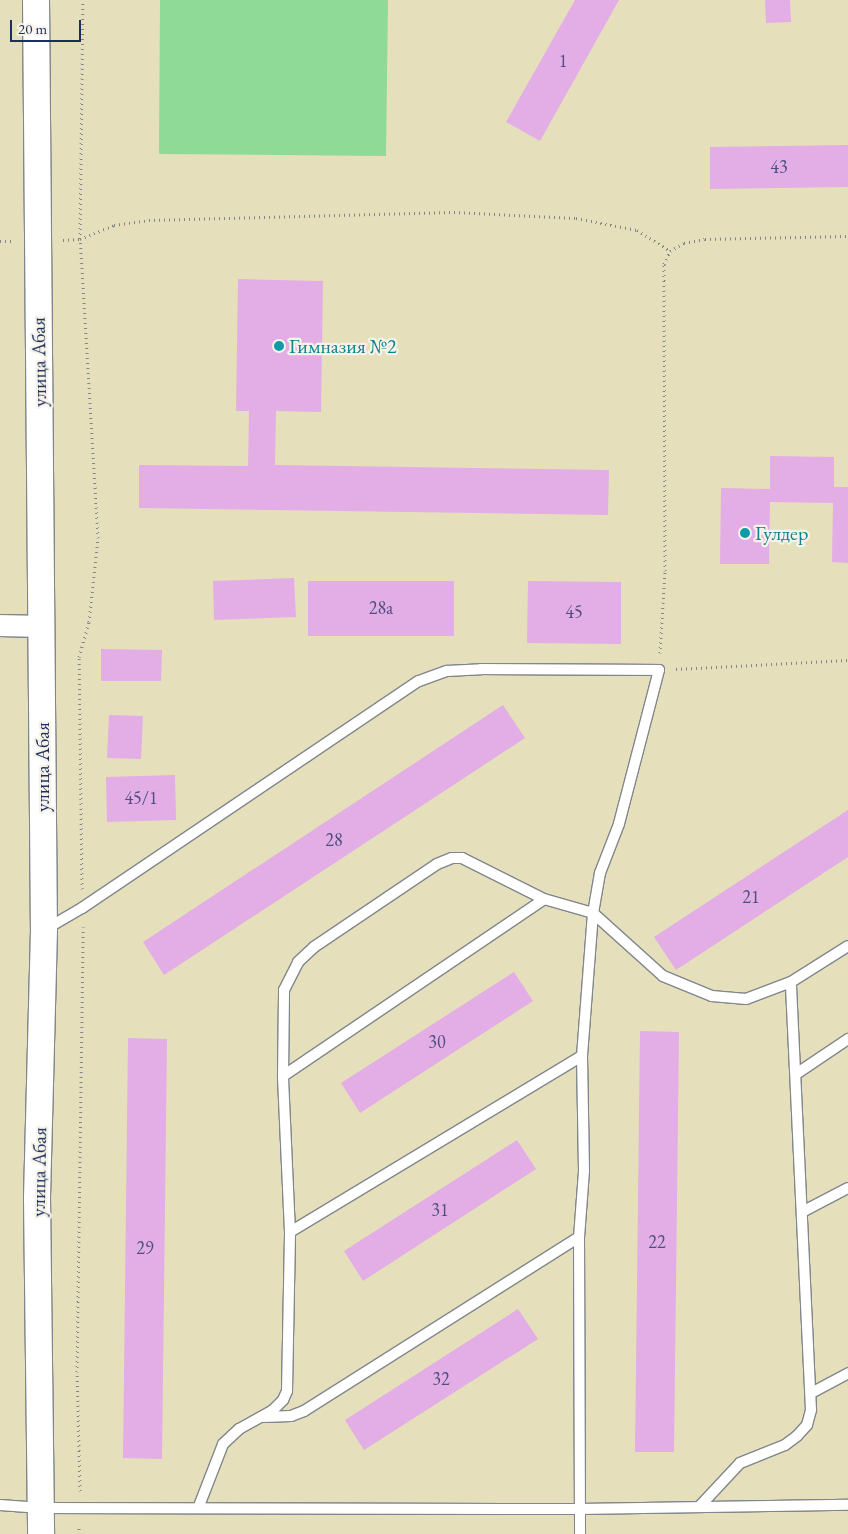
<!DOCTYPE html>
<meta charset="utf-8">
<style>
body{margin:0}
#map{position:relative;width:848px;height:1534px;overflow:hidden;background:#e6dfbb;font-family:"EB Garamond",serif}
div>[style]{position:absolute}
.green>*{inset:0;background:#8fda97}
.building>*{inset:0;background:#e2aee5}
.path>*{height:3px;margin-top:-1.5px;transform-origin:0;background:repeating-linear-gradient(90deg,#80878c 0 1px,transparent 0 5px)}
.roads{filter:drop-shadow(1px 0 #80878c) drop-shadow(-1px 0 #80878c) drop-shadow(0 1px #80878c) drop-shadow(0 -1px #80878c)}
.service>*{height:10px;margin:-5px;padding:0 5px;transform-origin:5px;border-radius:5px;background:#fff}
.minor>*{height:21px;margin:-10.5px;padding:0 10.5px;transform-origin:10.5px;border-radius:10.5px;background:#fff}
.tertiary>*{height:26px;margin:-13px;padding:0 13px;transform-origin:13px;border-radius:13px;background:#fff}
.dots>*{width:14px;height:14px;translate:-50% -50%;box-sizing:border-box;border:2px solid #f7f3e8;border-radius:50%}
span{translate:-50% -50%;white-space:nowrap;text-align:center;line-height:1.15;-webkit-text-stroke:4.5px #f7f3e8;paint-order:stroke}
.number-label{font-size:18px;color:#4d4f80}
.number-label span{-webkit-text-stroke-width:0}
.culture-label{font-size:20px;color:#0d838f}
.left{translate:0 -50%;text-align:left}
.street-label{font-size:20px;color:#1b2f5e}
.scale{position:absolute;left:10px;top:20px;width:71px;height:22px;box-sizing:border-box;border:2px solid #1b2f5e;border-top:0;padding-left:6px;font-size:15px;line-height:18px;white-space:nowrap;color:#1b2f5e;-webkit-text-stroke:4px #f7f3e8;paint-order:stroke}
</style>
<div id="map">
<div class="green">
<i style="clip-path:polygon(160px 0,388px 0,386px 156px,159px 154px)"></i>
</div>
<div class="building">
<i style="clip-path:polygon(575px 0,619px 0,540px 141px,506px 122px)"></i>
<i style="clip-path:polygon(765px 0,790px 0,791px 22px,766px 23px)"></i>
<i style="clip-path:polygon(848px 145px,848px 187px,710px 189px,710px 147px)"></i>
<i style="clip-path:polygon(238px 279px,323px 281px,321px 412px,276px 411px,275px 465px,609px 470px,608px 515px,139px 508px,139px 465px,248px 466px,249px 411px,236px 411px)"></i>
<i style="clip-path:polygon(770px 456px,834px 457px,834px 487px,848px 487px,848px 563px,832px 562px,833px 503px,770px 502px,769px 564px,720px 564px,721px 488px,770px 489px)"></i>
<i style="clip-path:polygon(294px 578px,296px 617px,214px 620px,213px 581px)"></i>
<i style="clip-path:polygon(308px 581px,454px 581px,454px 636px,308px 636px)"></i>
<i style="clip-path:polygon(528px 581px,621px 582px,621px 644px,527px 643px)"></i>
<i style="clip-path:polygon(101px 649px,162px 650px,161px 681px,101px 681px)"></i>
<i style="clip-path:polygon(503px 705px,525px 738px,164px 975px,143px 942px)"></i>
<i style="clip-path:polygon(109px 715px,143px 716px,141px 759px,107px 758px)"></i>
<i style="clip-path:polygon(175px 775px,176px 820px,107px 822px,106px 777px)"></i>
<i style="clip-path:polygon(848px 810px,848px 857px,676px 970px,654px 937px)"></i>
<i style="clip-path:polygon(514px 972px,533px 1001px,360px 1113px,341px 1083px)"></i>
<i style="clip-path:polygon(640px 1031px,679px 1032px,674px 1452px,635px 1452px)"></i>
<i style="clip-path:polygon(128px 1038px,167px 1039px,162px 1459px,123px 1458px)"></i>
<i style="clip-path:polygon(517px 1140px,536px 1169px,363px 1281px,344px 1251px)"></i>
<i style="clip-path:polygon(518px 1309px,538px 1339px,364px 1450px,345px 1420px)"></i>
</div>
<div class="path">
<i style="left:63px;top:240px;width:17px;rotate:-3deg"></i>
<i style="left:80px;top:239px;width:37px;rotate:-22deg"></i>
<i style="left:114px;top:225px;width:35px;rotate:-8deg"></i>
<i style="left:149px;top:220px;width:305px;rotate:-1.5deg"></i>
<i style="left:454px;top:212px;width:122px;rotate:2.8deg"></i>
<i style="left:576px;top:218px;width:62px;rotate:11.1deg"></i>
<i style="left:637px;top:230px;width:39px;rotate:32deg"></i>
<i style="left:0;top:241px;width:14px"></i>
<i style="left:660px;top:653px;width:82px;rotate:-86.5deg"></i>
<i style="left:665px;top:571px;width:307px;rotate:-90.2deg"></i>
<i style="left:664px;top:264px;width:14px;rotate:-65deg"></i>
<i style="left:670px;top:251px;width:16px;rotate:-30deg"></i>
<i style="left:684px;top:243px;width:21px;rotate:-11deg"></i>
<i style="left:705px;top:239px;width:143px;rotate:-1.2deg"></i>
<i style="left:676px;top:669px;width:172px;rotate:-3deg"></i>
<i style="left:82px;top:889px;width:232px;rotate:-90.7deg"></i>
<i style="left:79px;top:657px;width:36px;rotate:-74deg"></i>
<i style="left:89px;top:622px;width:84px;rotate:-83.9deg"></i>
<i style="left:98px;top:538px;width:300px;rotate:-93.4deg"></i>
<i style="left:80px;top:239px;width:239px;rotate:-89.3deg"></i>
<i style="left:80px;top:1491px;width:119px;rotate:-91.4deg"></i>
<i style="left:77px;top:1372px;width:445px;rotate:-89.2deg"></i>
<i style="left:79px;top:1534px;width:9px;rotate:-90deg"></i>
</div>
<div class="roads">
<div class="service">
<i style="left:46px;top:929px;width:42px;rotate:-30.3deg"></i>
<i style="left:82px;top:908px;width:406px;rotate:-34deg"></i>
<i style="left:419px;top:681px;width:30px;rotate:-20deg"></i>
<i style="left:447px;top:671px;width:34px;rotate:-3deg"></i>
<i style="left:481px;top:669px;width:178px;rotate:0.3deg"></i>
<i style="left:659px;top:670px;width:159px;rotate:104.6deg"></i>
<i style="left:619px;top:824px;width:53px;rotate:111.2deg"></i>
<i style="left:600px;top:873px;width:41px;rotate:99.9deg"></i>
<i style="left:593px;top:913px;width:143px;rotate:94.4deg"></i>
<i style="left:582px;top:1056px;width:115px;rotate:89deg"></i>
<i style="left:584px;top:1171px;width:66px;rotate:94.3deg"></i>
<i style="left:579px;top:1237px;width:297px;rotate:89.8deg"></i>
<i style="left:796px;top:1074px;width:63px;rotate:-33.9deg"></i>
<i style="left:283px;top:1076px;width:315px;rotate:-34.1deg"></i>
<i style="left:802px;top:1212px;width:52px;rotate:-27.6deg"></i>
<i style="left:290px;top:1232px;width:341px;rotate:-31.1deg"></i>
<i style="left:813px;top:1392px;width:40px;rotate:-28deg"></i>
<i style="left:263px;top:1417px;width:28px;rotate:-2deg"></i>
<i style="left:291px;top:1416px;width:14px;rotate:-21deg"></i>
<i style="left:304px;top:1411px;width:325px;rotate:-32.3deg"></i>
<i style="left:0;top:1505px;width:41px;rotate:4.2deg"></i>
<i style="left:41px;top:1508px;width:538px;rotate:0.11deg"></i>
<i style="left:579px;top:1509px;width:269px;rotate:-0.9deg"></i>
<i style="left:199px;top:1506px;width:66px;rotate:-68.8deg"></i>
<i style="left:223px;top:1444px;width:22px;rotate:-43deg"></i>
<i style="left:239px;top:1429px;width:38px;rotate:-29deg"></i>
<i style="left:272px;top:1411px;width:16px;rotate:-45deg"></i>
<i style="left:283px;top:1400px;width:10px;rotate:-66deg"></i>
<i style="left:287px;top:1391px;width:159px;rotate:-88.9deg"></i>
<i style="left:290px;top:1232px;width:156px;rotate:-92.6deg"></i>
<i style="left:283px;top:1076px;width:86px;rotate:-89.3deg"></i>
<i style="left:284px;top:990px;width:31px;rotate:-63deg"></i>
<i style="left:298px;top:962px;width:22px;rotate:-43deg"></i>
<i style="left:314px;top:947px;width:148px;rotate:-34deg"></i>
<i style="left:437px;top:864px;width:16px;rotate:-22deg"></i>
<i style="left:452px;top:858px;width:10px"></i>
<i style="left:462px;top:858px;width:92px;rotate:26.6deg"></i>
<i style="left:544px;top:899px;width:51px;rotate:15.9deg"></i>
<i style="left:593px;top:913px;width:94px;rotate:42deg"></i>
<i style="left:663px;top:976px;width:53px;rotate:22.2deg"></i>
<i style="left:712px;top:996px;width:34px;rotate:5deg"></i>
<i style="left:746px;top:999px;width:48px;rotate:-20.7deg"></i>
<i style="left:791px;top:982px;width:67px;rotate:-32.3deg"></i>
<i style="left:699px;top:1507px;width:60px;rotate:-47deg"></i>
<i style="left:740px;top:1463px;width:48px;rotate:-21.8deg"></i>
<i style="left:785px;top:1445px;width:15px;rotate:-37deg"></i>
<i style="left:797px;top:1436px;width:15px;rotate:-48deg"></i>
<i style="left:807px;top:1425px;width:16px;rotate:-75deg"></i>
<i style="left:811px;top:1410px;width:428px;rotate:-92.7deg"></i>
</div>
<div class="minor">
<i style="left:0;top:625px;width:42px;rotate:1.4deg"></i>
</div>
<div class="tertiary">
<i style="left:36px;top:0;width:930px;rotate:89.51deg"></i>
<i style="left:44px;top:930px;width:268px;rotate:91.5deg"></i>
<i style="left:37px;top:1198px;width:336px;rotate:89.3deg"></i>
</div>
</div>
<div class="dots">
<i style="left:279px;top:346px;background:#0f9aa8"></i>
<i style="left:745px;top:533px;background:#0f9aa8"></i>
</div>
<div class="number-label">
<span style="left:563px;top:61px">1</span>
<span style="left:779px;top:167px">43</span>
<span style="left:381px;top:608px">28а</span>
<span style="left:574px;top:612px">45</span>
<span style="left:141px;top:798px">45/1</span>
<span style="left:334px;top:840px">28</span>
<span style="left:751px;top:897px">21</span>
<span style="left:437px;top:1042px">30</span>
<span style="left:440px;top:1210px">31</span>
<span style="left:657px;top:1242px">22</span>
<span style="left:145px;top:1248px">29</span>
<span style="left:441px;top:1379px">32</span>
</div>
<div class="culture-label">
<span class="left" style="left:289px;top:346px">Гимназия №2</span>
<span class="left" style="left:755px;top:533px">Гулдер</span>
</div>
<div class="street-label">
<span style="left:39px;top:362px;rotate:-91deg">улица Абая</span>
<span style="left:42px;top:767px;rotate:-90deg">улица Абая</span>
<span style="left:39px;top:1172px;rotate:-89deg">улица Абая</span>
</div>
<div class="scale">20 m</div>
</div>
